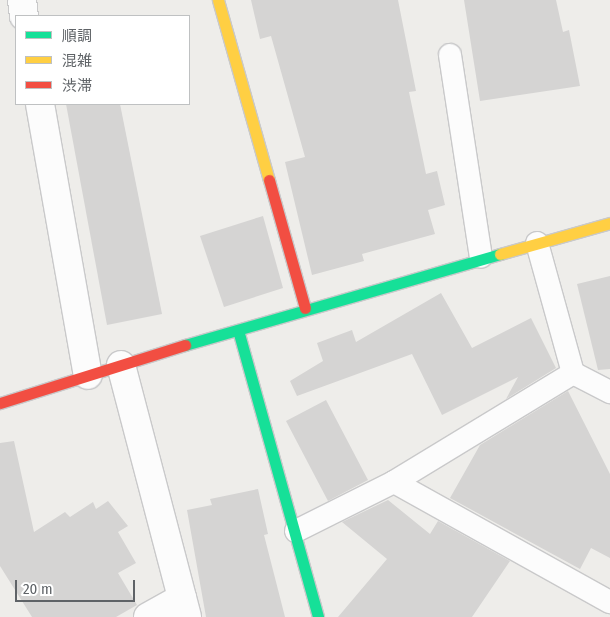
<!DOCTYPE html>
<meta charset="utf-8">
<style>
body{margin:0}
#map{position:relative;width:610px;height:617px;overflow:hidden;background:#eeedea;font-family:"Fira Sans Condensed","Noto Sans JP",sans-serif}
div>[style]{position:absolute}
.building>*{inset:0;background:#d5d4d3}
.roads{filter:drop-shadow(1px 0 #c9c9ca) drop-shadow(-1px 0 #c9c9ca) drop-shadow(0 1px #c9c9ca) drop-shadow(0 -1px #c9c9ca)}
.lane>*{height:22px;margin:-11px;padding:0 11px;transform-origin:11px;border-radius:11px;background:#fcfcfc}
.street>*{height:28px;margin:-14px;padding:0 14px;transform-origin:14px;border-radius:14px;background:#fcfcfc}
.fast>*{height:11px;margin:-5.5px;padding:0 5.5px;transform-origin:5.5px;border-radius:5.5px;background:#16e098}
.slow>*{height:11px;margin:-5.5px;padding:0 5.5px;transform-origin:5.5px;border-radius:5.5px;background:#ffcf43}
.jam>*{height:11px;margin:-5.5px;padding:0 5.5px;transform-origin:5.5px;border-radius:5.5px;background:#f24e42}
span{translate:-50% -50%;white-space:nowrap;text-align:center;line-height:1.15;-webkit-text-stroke:5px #fff;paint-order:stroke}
.legend{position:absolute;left:15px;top:15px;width:175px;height:90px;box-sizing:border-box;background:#fff;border:1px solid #bfc1c2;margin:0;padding:6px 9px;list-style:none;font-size:15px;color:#5f6367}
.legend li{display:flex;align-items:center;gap:10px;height:25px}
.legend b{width:25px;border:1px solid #bfc1c2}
.scale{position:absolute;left:15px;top:580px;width:120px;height:22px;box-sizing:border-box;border:2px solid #5f6367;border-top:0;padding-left:6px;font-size:15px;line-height:18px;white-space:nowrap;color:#5f6367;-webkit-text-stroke:4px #fff;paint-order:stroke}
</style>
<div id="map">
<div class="building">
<i style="clip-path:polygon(251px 0,398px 0,416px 91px,409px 92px,426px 174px,437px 171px,445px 205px,428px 210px,435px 234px,362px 254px,364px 261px,312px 275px,285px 162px,305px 157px,271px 36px,260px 39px)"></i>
<i style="clip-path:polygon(464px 0,556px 0,563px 32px,569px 30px,580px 86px,480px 101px)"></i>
<i style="clip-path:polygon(66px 104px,120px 104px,162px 314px,107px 325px)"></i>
<i style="clip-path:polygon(263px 216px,283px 288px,224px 307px,200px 236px)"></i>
<i style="clip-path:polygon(610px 276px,610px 369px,598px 370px,577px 284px)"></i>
<i style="clip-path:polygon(441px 293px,472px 348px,531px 318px,556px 368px,506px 399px,518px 377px,442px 415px,412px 354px,297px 396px,290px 381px,323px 361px,317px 343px,352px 330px,356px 342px)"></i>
<i style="clip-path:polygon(568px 391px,610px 474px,610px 558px,591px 548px,580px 569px,450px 498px,480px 445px)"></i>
<i style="clip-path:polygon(326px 400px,368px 480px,328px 501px,286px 421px)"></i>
<i style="clip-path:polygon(14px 441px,34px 532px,65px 512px,70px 517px,93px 502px,96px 509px,108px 501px,128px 526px,118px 532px,136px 563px,118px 573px,137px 605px,116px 617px,32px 617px,0 566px,0 443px)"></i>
<i style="clip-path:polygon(258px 489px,268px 534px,264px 535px,285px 617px,206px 617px,187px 510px,212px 505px,210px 499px)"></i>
<i style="clip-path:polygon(388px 500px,430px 534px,438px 521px,510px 561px,472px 617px,338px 617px,387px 559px,342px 522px)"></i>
</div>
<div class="roads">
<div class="lane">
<i style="left:450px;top:55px;width:204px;rotate:81.3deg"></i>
<i style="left:537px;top:243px;width:135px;rotate:74.5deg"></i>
<i style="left:573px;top:373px;width:42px;rotate:27.2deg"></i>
<i style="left:394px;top:482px;width:247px;rotate:29.1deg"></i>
<i style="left:296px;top:531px;width:110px;rotate:-26.6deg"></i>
<i style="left:394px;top:482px;width:210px;rotate:-31.3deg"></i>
</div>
<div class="street">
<i style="left:22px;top:0;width:16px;rotate:83deg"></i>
<i style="left:40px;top:104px;width:275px;rotate:80deg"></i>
<i style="left:121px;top:365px;width:260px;rotate:75.3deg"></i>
<i style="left:148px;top:617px;width:39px;rotate:-29deg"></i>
</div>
<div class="fast">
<i style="left:238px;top:330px;width:298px;rotate:74.4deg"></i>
<i style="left:185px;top:345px;width:328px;rotate:-16.1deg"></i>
</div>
<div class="slow">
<i style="left:218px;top:0;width:187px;rotate:74.2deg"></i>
<i style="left:500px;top:254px;width:114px;rotate:-15.7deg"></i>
</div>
<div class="jam">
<i style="left:269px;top:180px;width:133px;rotate:74.3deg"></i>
<i style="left:0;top:403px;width:194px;rotate:-17.4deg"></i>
</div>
</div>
<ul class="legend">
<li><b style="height:6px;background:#16e098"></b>順調</li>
<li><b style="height:6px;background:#ffcf43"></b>混雑</li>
<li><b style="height:6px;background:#f24e42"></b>渋滞</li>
</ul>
<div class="scale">20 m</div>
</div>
